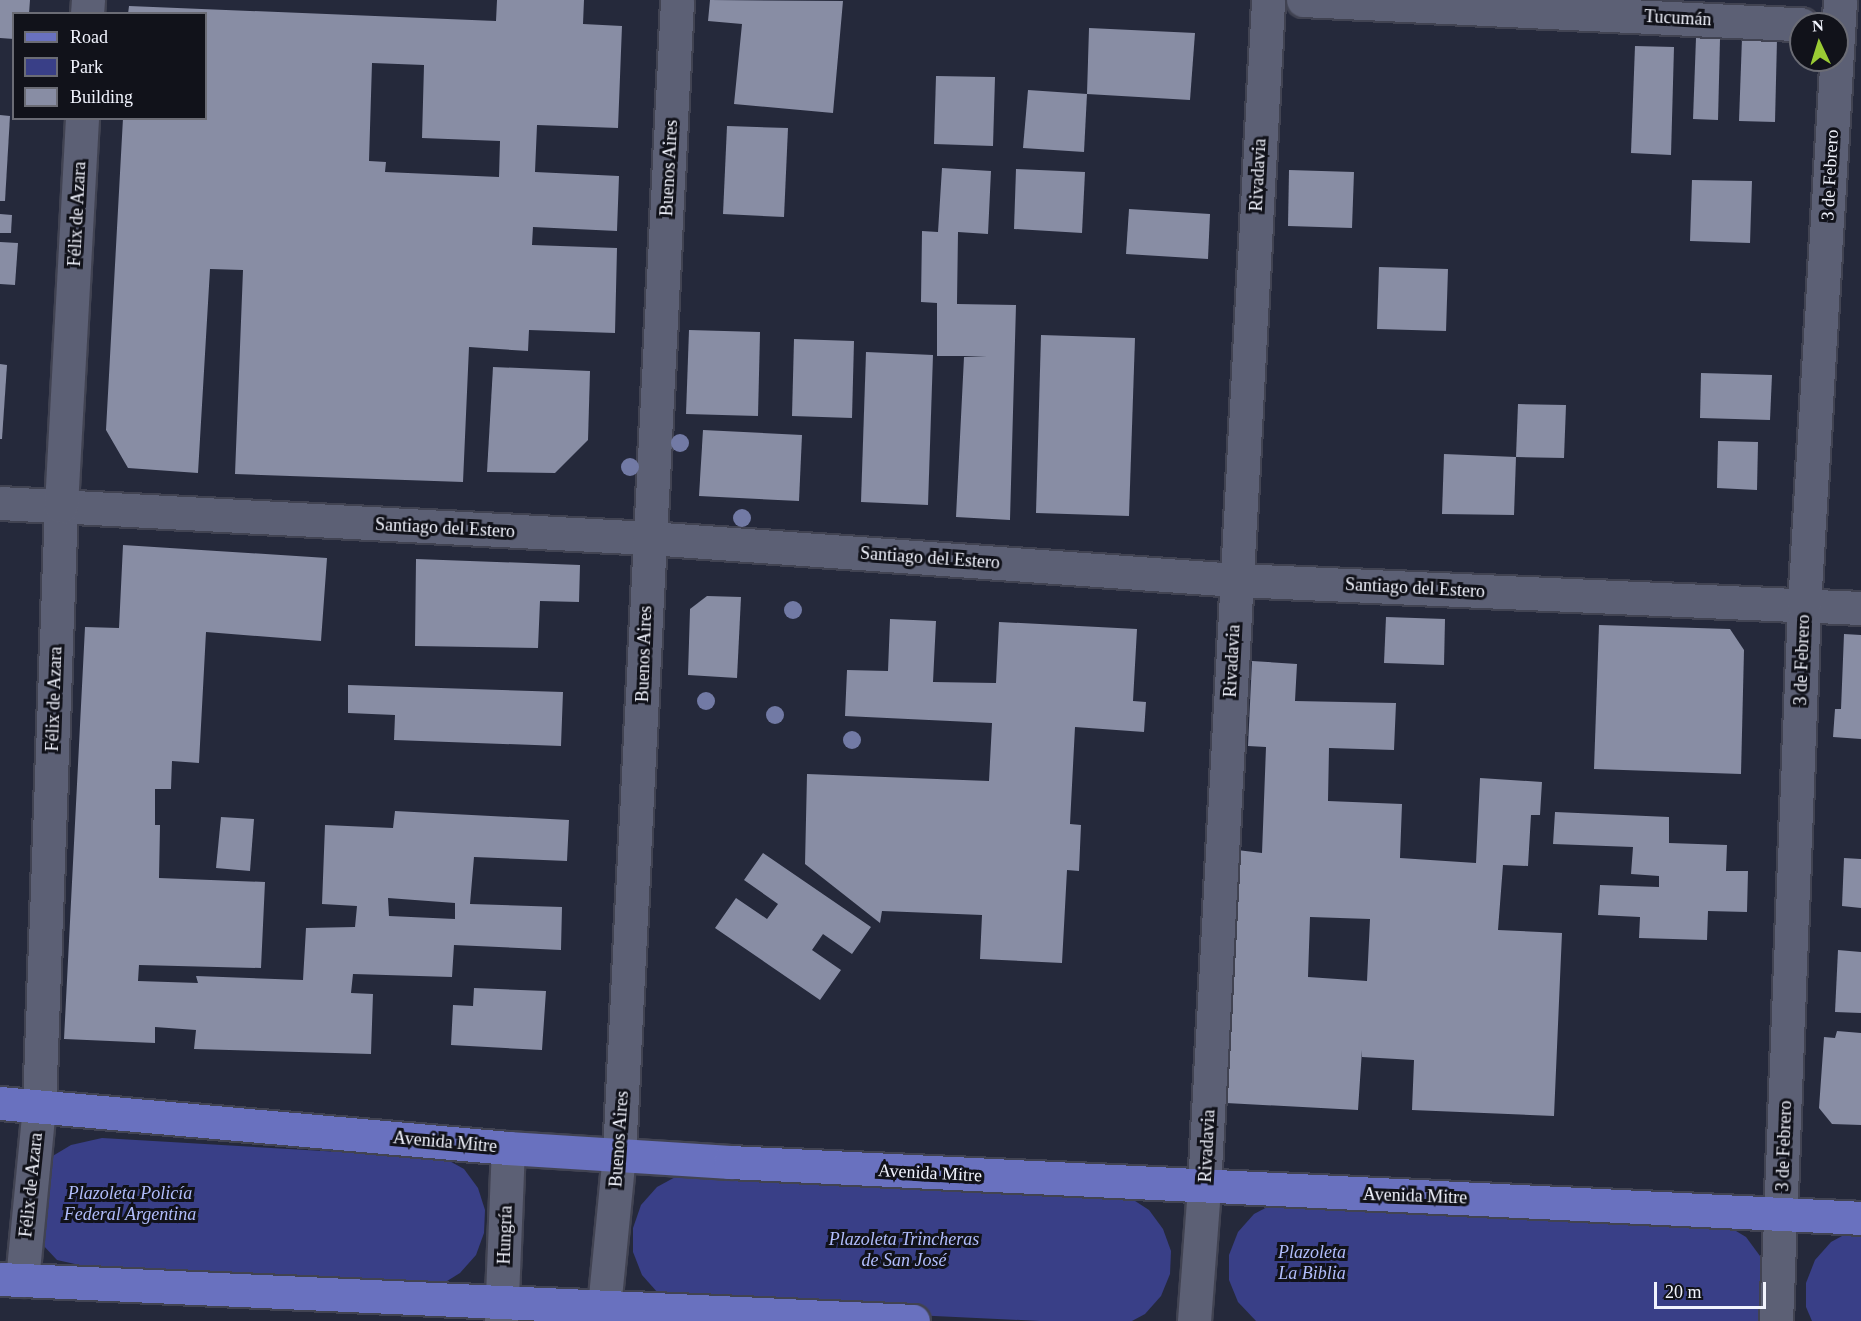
<!DOCTYPE html>
<meta charset="utf-8">
<style>
body{margin:0}
#map{position:relative;width:1861px;height:1321px;overflow:hidden;background:#25293b;font-family:Georgia,serif}
div>[style]{position:absolute}
.green>*{inset:0;background:#393f87}
.building>*{inset:0;background:#888da4}
.roads{filter:drop-shadow(2px 0 #414352) drop-shadow(-2px 0 #414352) drop-shadow(0 2px #414352) drop-shadow(0 -2px #414352)}
.minor>*{height:33px;margin:-16.5px;padding:0 16.5px;transform-origin:16.5px;border-radius:16.5px;background:#5c6075}
.primary>*{height:33px;margin:-16.5px;padding:0 16.5px;transform-origin:16.5px;border-radius:16.5px;background:#6971bf}
.trees>*{width:18px;height:18px;margin:-9px;border-radius:50%;background:#727aa5}
span{translate:-50% -50%;white-space:nowrap;text-align:center;line-height:1.15;-webkit-text-stroke:6px #11121a;paint-order:stroke}
.street-label{font-size:18px;color:#f1f3fd}
.park-label{font-size:18px;color:#b1bdfc;font-style:italic}
.legend{position:absolute;left:12px;top:12px;width:195px;height:108px;box-sizing:border-box;background:#11121a;border:2px solid #6b6c75;margin:0;padding:8px 10px;list-style:none;font-size:18px;color:#f1f3fd}
.legend li{display:flex;align-items:center;gap:12px;height:30px}
.legend b{width:30px;border:2px solid #6b6c75}
.north{position:absolute;left:1789px;top:12px;width:60px;height:60px;box-sizing:border-box;background:#11121a;border:2px solid #6b6c75;border-radius:50%;rotate:356deg;font-size:16px;font-weight:700;line-height:24px;text-align:center;color:#f1f3fd}
.north::after{content:'';display:block;margin:auto;width:21px;height:27px;background:#9acb34;clip-path:polygon(50% 0,100% 100%,50% 72%,0 100%)}
.scale{position:absolute;left:1654px;top:1282px;width:112px;height:27px;box-sizing:border-box;border:3px solid #f1f3fd;border-top:0;padding-left:8px;font-size:18px;line-height:21px;white-space:nowrap;color:#f1f3fd;-webkit-text-stroke:4px #11121a;paint-order:stroke}
</style>
<div id="map">
<div class="green">
<i style="clip-path:polygon(102px 1138px,444px 1158px,464px 1169px,478px 1188px,485px 1210px,484px 1233px,476px 1255px,460px 1273px,439px 1286px,84px 1266px,57px 1260px,42px 1244px,46px 1160px,71px 1145px)"></i>
<i style="clip-path:polygon(679px 1175px,1129px 1197px,1149px 1210px,1163px 1229px,1171px 1251px,1170px 1274px,1161px 1296px,1145px 1314px,1132px 1321px,1040px 1321px,680px 1304px,658px 1293px,642px 1275px,633px 1252px,633px 1228px,641px 1205px,657px 1187px)"></i>
<i style="clip-path:polygon(1275px 1203px,1726px 1225px,1746px 1237px,1760px 1256px,1767px 1278px,1766px 1302px,1758px 1321px,1256px 1321px,1238px 1302px,1229px 1280px,1229px 1255px,1238px 1232px,1254px 1214px)"></i>
<i style="clip-path:polygon(1853px 1230px,1861px 1231px,1861px 1321px,1812px 1321px,1806px 1307px,1806px 1283px,1815px 1260px,1831px 1242px)"></i>
</div>
<div class="building">
<i style="clip-path:polygon(0 0,30px 0,29px 14px,14px 14px,14px 39px,0 38px)"></i>
<i style="clip-path:polygon(evenodd,497px 0,584px 0,583px 24px,622px 26px,618px 128px,537px 125px,535px 172px,619px 176px,617px 231px,533px 227px,532px 245px,617px 248px,615px 333px,529px 330px,528px 351px,469px 347px,463px 482px,235px 474px,243px 270px,210px 269px,198px 473px,128px 468px,106px 430px,123px 118px,206px 118px,206px 14px,128px 14px,129px 6px,496px 21px,497px 0,372px 63px,424px 65px,422px 138px,500px 141px,499px 177px,385px 172px,386px 162px,369px 161px,372px 63px)"></i>
<i style="clip-path:polygon(710px 0,843px 1px,833px 113px,734px 104px,742px 24px,708px 21px)"></i>
<i style="clip-path:polygon(1089px 28px,1195px 33px,1190px 100px,1087px 94px)"></i>
<i style="clip-path:polygon(1696px 38px,1720px 39px,1718px 120px,1693px 119px)"></i>
<i style="clip-path:polygon(1742px 38px,1777px 39px,1775px 122px,1739px 121px)"></i>
<i style="clip-path:polygon(1635px 46px,1674px 47px,1671px 155px,1631px 153px)"></i>
<i style="clip-path:polygon(936px 76px,995px 77px,993px 146px,934px 144px)"></i>
<i style="clip-path:polygon(1028px 90px,1087px 94px,1084px 152px,1023px 148px)"></i>
<i style="clip-path:polygon(0 115px,10px 116px,5px 201px,0 201px)"></i>
<i style="clip-path:polygon(727px 126px,788px 128px,784px 217px,723px 214px)"></i>
<i style="clip-path:polygon(942px 168px,991px 171px,988px 234px,958px 232px,957px 304px,1016px 305px,1010px 520px,956px 517px,964px 357px,987px 356px,937px 356px,937px 303px,921px 302px,922px 231px,938px 232px)"></i>
<i style="clip-path:polygon(1016px 169px,1085px 172px,1082px 233px,1014px 229px)"></i>
<i style="clip-path:polygon(1289px 170px,1354px 172px,1352px 228px,1288px 226px)"></i>
<i style="clip-path:polygon(1692px 180px,1752px 181px,1750px 243px,1690px 241px)"></i>
<i style="clip-path:polygon(1129px 209px,1210px 214px,1208px 259px,1126px 254px)"></i>
<i style="clip-path:polygon(0 214px,12px 215px,11px 233px,0 233px)"></i>
<i style="clip-path:polygon(0 242px,18px 243px,15px 285px,0 284px)"></i>
<i style="clip-path:polygon(1379px 267px,1448px 269px,1446px 331px,1377px 329px)"></i>
<i style="clip-path:polygon(689px 330px,760px 332px,758px 416px,686px 414px)"></i>
<i style="clip-path:polygon(1041px 335px,1135px 338px,1129px 516px,1036px 513px)"></i>
<i style="clip-path:polygon(794px 339px,854px 341px,852px 418px,792px 416px)"></i>
<i style="clip-path:polygon(866px 352px,933px 355px,928px 505px,861px 502px)"></i>
<i style="clip-path:polygon(0 364px,7px 365px,2px 439px,0 439px)"></i>
<i style="clip-path:polygon(493px 367px,590px 371px,588px 440px,555px 473px,487px 472px)"></i>
<i style="clip-path:polygon(1701px 373px,1772px 375px,1770px 420px,1700px 418px)"></i>
<i style="clip-path:polygon(1518px 404px,1566px 405px,1564px 458px,1516px 457px)"></i>
<i style="clip-path:polygon(703px 430px,802px 435px,799px 501px,699px 496px)"></i>
<i style="clip-path:polygon(1718px 441px,1758px 442px,1757px 490px,1717px 488px)"></i>
<i style="clip-path:polygon(1444px 454px,1516px 457px,1514px 515px,1442px 514px)"></i>
<i style="clip-path:polygon(evenodd,123px 545px,327px 558px,321px 641px,206px 632px,199px 763px,172px 761px,171px 789px,155px 789px,155px 825px,160px 825px,159px 878px,265px 882px,261px 968px,139px 965px,138px 981px,198px 983px,196px 976px,303px 980px,306px 928px,355px 927px,357px 906px,322px 904px,325px 825px,393px 828px,395px 811px,569px 820px,567px 861px,474px 857px,470px 904px,562px 907px,561px 950px,454px 945px,452px 977px,353px 974px,351px 993px,373px 994px,371px 1054px,194px 1049px,196px 1030px,155px 1027px,155px 1043px,64px 1039px,85px 627px,119px 628px,123px 545px,388px 898px,455px 903px,455px 919px,389px 916px,388px 898px)"></i>
<i style="clip-path:polygon(416px 559px,580px 565px,579px 602px,540px 601px,538px 648px,415px 646px)"></i>
<i style="clip-path:polygon(707px 596px,741px 597px,737px 678px,688px 675px,690px 609px)"></i>
<i style="clip-path:polygon(1386px 617px,1445px 619px,1444px 665px,1384px 663px)"></i>
<i style="clip-path:polygon(890px 619px,936px 621px,933px 682px,996px 683px,999px 622px,1137px 629px,1133px 701px,1146px 702px,1144px 732px,1075px 727px,1070px 824px,1081px 825px,1079px 871px,1067px 870px,1062px 963px,980px 959px,982px 915px,882px 911px,880px 923px,805px 864px,807px 774px,989px 781px,992px 723px,845px 716px,847px 670px,888px 671px)"></i>
<i style="clip-path:polygon(1599px 625px,1730px 629px,1744px 650px,1741px 774px,1594px 769px)"></i>
<i style="clip-path:polygon(1844px 634px,1861px 635px,1861px 739px,1833px 737px,1835px 709px,1841px 709px)"></i>
<i style="clip-path:polygon(evenodd,1252px 661px,1297px 664px,1295px 701px,1396px 703px,1394px 750px,1329px 748px,1328px 801px,1402px 804px,1400px 858px,1476px 863px,1480px 778px,1542px 782px,1540px 815px,1531px 815px,1528px 866px,1503px 865px,1498px 930px,1562px 933px,1554px 1116px,1412px 1110px,1414px 1060px,1362px 1057px,1362px 1050px,1358px 1110px,1226px 1103px,1237px 850px,1262px 853px,1266px 747px,1248px 746px,1252px 661px,1310px 917px,1370px 919px,1367px 981px,1308px 977px,1310px 917px)"></i>
<i style="clip-path:polygon(348px 685px,563px 692px,561px 746px,394px 740px,395px 715px,348px 713px)"></i>
<i style="clip-path:polygon(1555px 812px,1669px 817px,1669px 843px,1727px 845px,1726px 871px,1748px 871px,1747px 912px,1708px 911px,1707px 940px,1639px 938px,1640px 917px,1598px 915px,1600px 885px,1659px 887px,1659px 876px,1631px 874px,1633px 847px,1553px 844px)"></i>
<i style="clip-path:polygon(221px 817px,254px 819px,250px 871px,216px 868px)"></i>
<i style="clip-path:polygon(763px 853px,871px 927px,852px 954px,823px 934px,812px 950px,841px 970px,820px 1000px,715px 928px,736px 898px,767px 919px,778px 904px,744px 880px)"></i>
<i style="clip-path:polygon(1844px 858px,1861px 859px,1861px 908px,1842px 906px)"></i>
<i style="clip-path:polygon(1838px 950px,1861px 952px,1861px 1013px,1835px 1012px)"></i>
<i style="clip-path:polygon(474px 988px,546px 991px,542px 1050px,451px 1045px,453px 1005px,473px 1006px)"></i>
<i style="clip-path:polygon(1837px 1031px,1861px 1033px,1861px 1125px,1832px 1124px,1819px 1108px,1824px 1037px,1835px 1038px)"></i>
</div>
<div class="roads">
<div class="minor">
<i style="left:1303px;top:0;width:499px;rotate:2.8deg"></i>
<i style="left:87px;top:14px;width:14px;rotate:-86deg"></i>
<i style="left:0;top:503px;width:650px;rotate:3.09deg"></i>
<i style="left:649px;top:538px;width:589px;rotate:4.09deg"></i>
<i style="left:1237px;top:580px;width:625px;rotate:2.57deg"></i>
<i style="left:22px;top:1280px;width:175px;rotate:-84.4deg"></i>
<i style="left:39px;top:1106px;width:600px;rotate:-87.9deg"></i>
<i style="left:61px;top:506px;width:389px;rotate:-86.9deg"></i>
<i style="left:604px;top:1307px;width:154px;rotate:-84.4deg"></i>
<i style="left:619px;top:1154px;width:1155px;rotate:-87.12deg"></i>
<i style="left:501px;top:1321px;width:173px;rotate:-87.7deg"></i>
<i style="left:1194px;top:1321px;width:134px;rotate:-85.7deg"></i>
<i style="left:1204px;top:1187px;width:1189px;rotate:-86.91deg"></i>
<i style="left:1776px;top:1321px;width:717px;rotate:-87.76deg"></i>
<i style="left:1804px;top:605px;width:606px;rotate:-86.59deg"></i>
</div>
<div class="primary">
<i style="left:0;top:1103px;width:510px;rotate:5.06deg"></i>
<i style="left:508px;top:1148px;width:222px;rotate:3.6deg"></i>
<i style="left:730px;top:1162px;width:1132px;rotate:2.83deg"></i>
<i style="left:0;top:1279px;width:914px;rotate:2.63deg"></i>
</div>
</div>
<div class="trees">
<i style="left:680px;top:443px"></i>
<i style="left:630px;top:467px"></i>
<i style="left:742px;top:518px"></i>
<i style="left:793px;top:610px"></i>
<i style="left:706px;top:701px"></i>
<i style="left:775px;top:715px"></i>
<i style="left:852px;top:740px"></i>
</div>
<div class="street-label">
<span style="left:1678px;top:18px;rotate:3deg">Tucumán</span>
<span style="left:669px;top:168px;rotate:-87deg">Buenos Aires</span>
<span style="left:1258px;top:175px;rotate:-87deg">Rivadavia</span>
<span style="left:1830px;top:175px;rotate:-87deg">3 de Febrero</span>
<span style="left:77px;top:214px;rotate:-87deg">Félix de Azara</span>
<span style="left:445px;top:528px;rotate:3deg">Santiago del Estero</span>
<span style="left:930px;top:558px;rotate:4deg">Santiago del Estero</span>
<span style="left:1415px;top:588px;rotate:3deg">Santiago del Estero</span>
<span style="left:644px;top:654px;rotate:-88deg">Buenos Aires</span>
<span style="left:1802px;top:660px;rotate:-88deg">3 de Febrero</span>
<span style="left:1232px;top:661px;rotate:-87deg">Rivadavia</span>
<span style="left:54px;top:699px;rotate:-88deg">Félix de Azara</span>
<span style="left:619px;top:1139px;rotate:-86deg">Buenos Aires</span>
<span style="left:445px;top:1142px;rotate:5deg">Avenida Mitre</span>
<span style="left:1207px;top:1146px;rotate:-87deg">Rivadavia</span>
<span style="left:1784px;top:1146px;rotate:-88deg">3 de Febrero</span>
<span style="left:930px;top:1173px;rotate:3deg">Avenida Mitre</span>
<span style="left:31px;top:1185px;rotate:-84deg">Félix de Azara</span>
<span style="left:1415px;top:1196px;rotate:2deg">Avenida Mitre</span>
<span style="left:505px;top:1235px;rotate:-88deg">Hungría</span>
</div>
<div class="park-label">
<span style="left:130px;top:1204px">Plazoleta Policía<br>Federal Argentina</span>
<span style="left:904px;top:1250px">Plazoleta Trincheras<br>de San José</span>
<span style="left:1312px;top:1263px">Plazoleta<br>La Biblia</span>
</div>
<ul class="legend">
<li><b style="height:8px;background:#6971bf"></b>Road</li>
<li><b style="height:16px;background:#393f87"></b>Park</li>
<li><b style="height:16px;background:#888da4"></b>Building</li>
</ul>
<div class="north">N</div>
<div class="scale">20 m</div>
</div>
